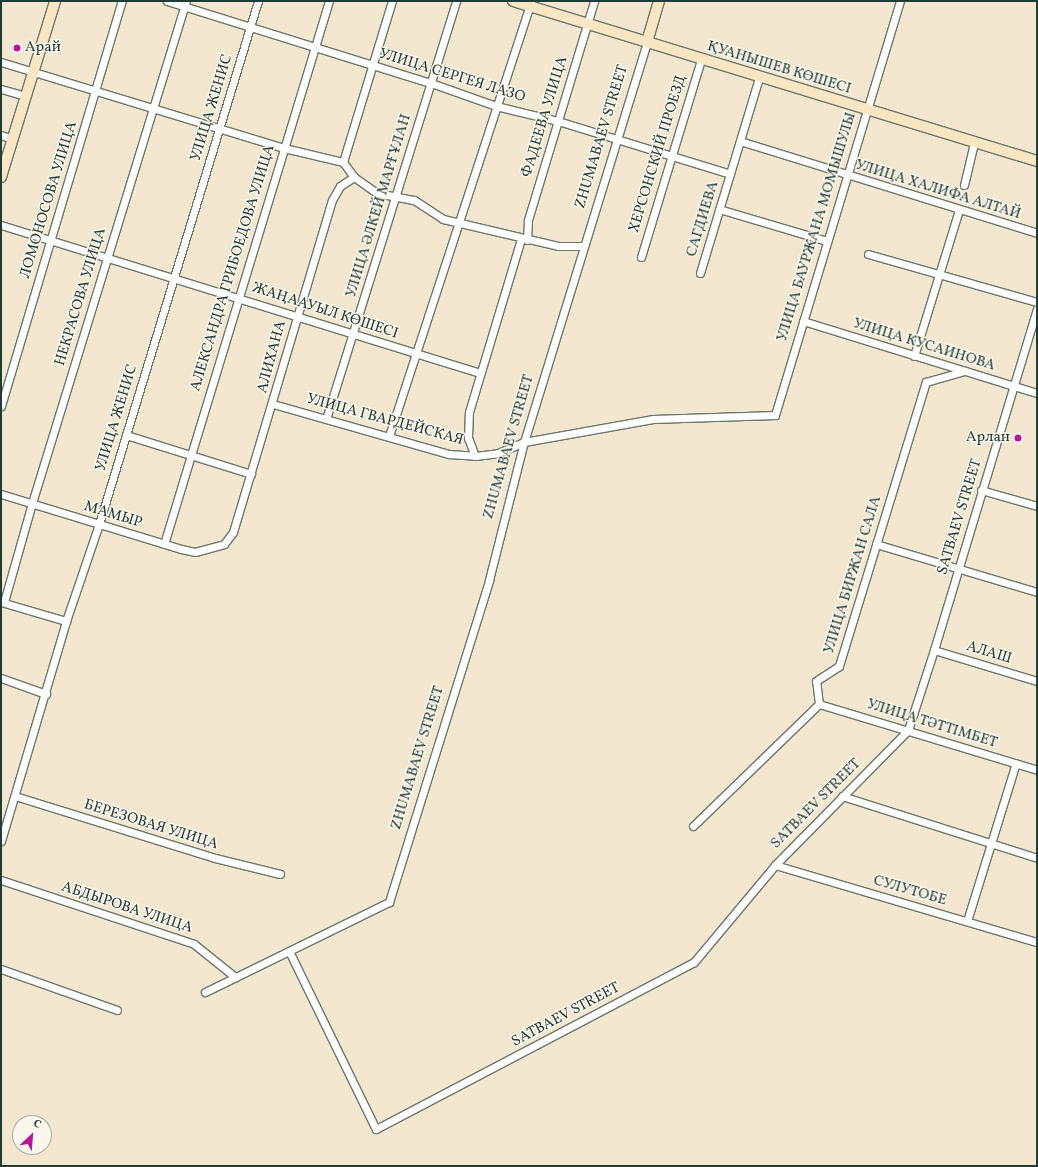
<!DOCTYPE html>
<meta charset="utf-8">
<style>
body{margin:0}
#map{position:relative;width:1038px;height:1167px;overflow:hidden;background:#f4e7cf;font-family:Vollkorn,serif}
div>[style]{position:absolute}
.roads{filter:drop-shadow(1px 0 #6a786a) drop-shadow(-1px 0 #6a786a) drop-shadow(0 1px #6a786a) drop-shadow(0 -1px #6a786a)}
.street>*{height:7px;margin:-3.5px;padding:0 3.5px;transform-origin:3.5px;border-radius:3.5px;background:#fff}
.secondary>*{height:10px;margin:-5px;padding:0 5px;transform-origin:5px;border-radius:5px;background:#fbe6c4}
.dots>*{width:11px;height:11px;translate:-50% -50%;box-sizing:border-box;border:2px solid #fbf7ec;border-radius:50%}
span{translate:-50% -50%;white-space:nowrap;text-align:center;line-height:1.15;-webkit-text-stroke:3px #fbf7ec;paint-order:stroke}
.poi-label{font-size:15px;color:#1f3d34}
.left{translate:0 -50%;text-align:left}
.right{translate:-100% -50%;text-align:right}
.street-label{font-size:15px;color:#1f3d34}
.frame{position:absolute;inset:0;border:2px solid #1f3d34;pointer-events:none}
.north{position:absolute;left:12px;top:1115px;width:40px;height:40px;box-sizing:border-box;background:#fbf7ec;border:1px solid #a3ada2;border-radius:50%;rotate:26deg;font-size:11px;font-weight:700;line-height:16px;text-align:center;color:#1f3d34}
.north::after{content:'';display:block;margin:auto;width:14px;height:18px;background:#b5179e;clip-path:polygon(50% 0,100% 100%,50% 72%,0 100%)}
</style>
<div id="map">
<div class="roads">
<div class="street">
<i style="left:167px;top:1px;width:276px;rotate:17.3deg"></i>
<i style="left:431px;top:83px;width:69px;rotate:19.5deg"></i>
<i style="left:496px;top:106px;width:64px;rotate:13.6deg"></i>
<i style="left:558px;top:121px;width:180px;rotate:17.1deg"></i>
<i style="left:1px;top:62px;width:296px;rotate:16.9deg"></i>
<i style="left:284px;top:148px;width:61px;rotate:13.3deg"></i>
<i style="left:1px;top:89px;width:18px;rotate:16deg"></i>
<i style="left:1px;top:135px;width:12px;rotate:20deg"></i>
<i style="left:740px;top:141px;width:311px;rotate:17.2deg"></i>
<i style="left:343px;top:162px;width:19px;rotate:54deg"></i>
<i style="left:354px;top:177px;width:28px;rotate:35deg"></i>
<i style="left:377px;top:193px;width:38px;rotate:11deg"></i>
<i style="left:414px;top:200px;width:35px;rotate:33deg"></i>
<i style="left:443px;top:219px;width:118px;rotate:13.2deg"></i>
<i style="left:558px;top:246px;width:26px"></i>
<i style="left:343px;top:162px;width:168px;rotate:-73.1deg"></i>
<i style="left:964px;top:185px;width:43px;rotate:-76.6deg"></i>
<i style="left:719px;top:209px;width:113px;rotate:16.5deg"></i>
<i style="left:1px;top:225px;width:501px;rotate:17.17deg"></i>
<i style="left:527px;top:240px;width:20px;rotate:-87deg"></i>
<i style="left:528px;top:220px;width:229px;rotate:-73.2deg"></i>
<i style="left:868px;top:254px;width:176px;rotate:15.9deg"></i>
<i style="left:641px;top:257px;width:206px;rotate:-73.1deg"></i>
<i style="left:700px;top:273px;width:204px;rotate:-73.2deg"></i>
<i style="left:803px;top:321px;width:245px;rotate:17.1deg"></i>
<i style="left:914px;top:356px;width:153px;rotate:-72.9deg"></i>
<i style="left:273px;top:404px;width:183px;rotate:15.9deg"></i>
<i style="left:449px;top:454px;width:26px;rotate:4deg"></i>
<i style="left:475px;top:456px;width:23px;rotate:-7deg"></i>
<i style="left:498px;top:453px;width:28px;rotate:-23deg"></i>
<i style="left:524px;top:442px;width:131px;rotate:-10.1deg"></i>
<i style="left:653px;top:419px;width:122px;rotate:-1.9deg"></i>
<i style="left:775px;top:415px;width:432px;rotate:-73.2deg"></i>
<i style="left:1px;top:406px;width:423px;rotate:-73.4deg"></i>
<i style="left:326px;top:419px;width:438px;rotate:-72.7deg"></i>
<i style="left:126px;top:435px;width:131px;rotate:17.3deg"></i>
<i style="left:389px;top:436px;width:458px;rotate:-71.9deg"></i>
<i style="left:475px;top:456px;width:19px;rotate:-111deg"></i>
<i style="left:468px;top:438px;width:26px;rotate:-88deg"></i>
<i style="left:469px;top:412px;width:181px;rotate:-73.3deg"></i>
<i style="left:981px;top:490px;width:58px;rotate:15.9deg"></i>
<i style="left:1px;top:494px;width:188px;rotate:17deg"></i>
<i style="left:181px;top:549px;width:14px;rotate:12deg"></i>
<i style="left:195px;top:552px;width:30px;rotate:-15deg"></i>
<i style="left:224px;top:544px;width:15px;rotate:-53deg"></i>
<i style="left:233px;top:532px;width:346px;rotate:-73.4deg"></i>
<i style="left:332px;top:200px;width:16px;rotate:-60deg"></i>
<i style="left:340px;top:186px;width:17px;rotate:-33deg"></i>
<i style="left:164px;top:544px;width:568px;rotate:-73.1deg"></i>
<i style="left:876px;top:544px;width:168px;rotate:16.6deg"></i>
<i style="left:1px;top:602px;width:68px;rotate:16.3deg"></i>
<i style="left:4px;top:602px;width:103px;rotate:-74.2deg"></i>
<i style="left:32px;top:503px;width:525px;rotate:-72.95deg"></i>
<i style="left:934px;top:650px;width:108px;rotate:16.8deg"></i>
<i style="left:1px;top:678px;width:48px;rotate:19.6deg"></i>
<i style="left:819px;top:704px;width:228px;rotate:16.8deg"></i>
<i style="left:15px;top:796px;width:209px;rotate:17.2deg"></i>
<i style="left:215px;top:858px;width:67px;rotate:13.8deg"></i>
<i style="left:842px;top:796px;width:205px;rotate:17.6deg"></i>
<i style="left:693px;top:826px;width:175px;rotate:-44.1deg"></i>
<i style="left:819px;top:704px;width:23px;rotate:-97deg"></i>
<i style="left:816px;top:681px;width:27px;rotate:-33deg"></i>
<i style="left:839px;top:666px;width:297px;rotate:-73deg"></i>
<i style="left:926px;top:382px;width:40px;rotate:-16deg"></i>
<i style="left:1px;top:841px;width:229px;rotate:-73.5deg"></i>
<i style="left:66px;top:621px;width:102px;rotate:-71.2deg"></i>
<i style="left:99px;top:524px;width:547px;rotate:-73.09deg"></i>
<i style="left:775px;top:865px;width:273px;rotate:16.4deg"></i>
<i style="left:1px;top:880px;width:203px;rotate:18.3deg"></i>
<i style="left:194px;top:944px;width:53px;rotate:38.8deg"></i>
<i style="left:967px;top:921px;width:165px;rotate:-72.8deg"></i>
<i style="left:289px;top:951px;width:198px;rotate:64deg"></i>
<i style="left:376px;top:1129px;width:359px;rotate:-27.7deg"></i>
<i style="left:694px;top:962px;width:126px;rotate:-50.1deg"></i>
<i style="left:775px;top:865px;width:190px;rotate:-45.4deg"></i>
<i style="left:908px;top:730px;width:84px;rotate:-72deg"></i>
<i style="left:934px;top:650px;width:356px;rotate:-73.2deg"></i>
<i style="left:1px;top:969px;width:123px;rotate:19.5deg"></i>
<i style="left:205px;top:992px;width:205px;rotate:-26.1deg"></i>
<i style="left:389px;top:902px;width:337px;rotate:-72.7deg"></i>
<i style="left:489px;top:580px;width:142px;rotate:-75.8deg"></i>
<i style="left:524px;top:442px;width:418px;rotate:-72.9deg"></i>
</div>
<div class="secondary">
<i style="left:513px;top:1px;width:548px;rotate:16.98deg"></i>
<i style="left:647px;top:42px;width:43px;rotate:-73.7deg"></i>
<i style="left:1px;top:177px;width:184px;rotate:-72.9deg"></i>
</div>
</div>
<div class="dots">
<i style="left:17px;top:48px;background:#b5179e"></i>
<i style="left:1018px;top:438px;background:#b5179e"></i>
</div>
<div class="poi-label">
<span class="left" style="left:25px;top:48px">Арай</span>
<span class="right" style="left:1010px;top:438px">Арлан</span>
</div>
<div class="street-label">
<span style="left:779px;top:68px;rotate:17deg">ҚУАНЫШЕВ КӨШЕСІ</span>
<span style="left:452px;top:76px;rotate:17deg">УЛИЦА СЕРГЕЯ ЛАЗО</span>
<span style="left:212px;top:108px;rotate:-73deg">УЛИЦА ЖЕНИС</span>
<span style="left:545px;top:117px;rotate:-73deg">ФАДЕЕВА УЛИЦА</span>
<span style="left:602px;top:137px;rotate:-73deg">ZHUMABAEV STREET</span>
<span style="left:658px;top:154px;rotate:-73deg">ХЕРСОНСКИЙ ПРОЕЗД</span>
<span style="left:938px;top:190px;rotate:17deg">УЛИЦА ХАЛИФА АЛТАЙ</span>
<span style="left:49px;top:200px;rotate:-73deg">ЛОМОНОСОВА УЛИЦА</span>
<span style="left:379px;top:206px;rotate:-73deg">УЛИЦА ӘЛКЕЙ МАРҒҰЛАН</span>
<span style="left:703px;top:219px;rotate:-73deg">САГДИЕВА</span>
<span style="left:817px;top:227px;rotate:-73deg">УЛИЦА БАУРЖАНА МОМЫШУЛЫ</span>
<span style="left:233px;top:268px;rotate:-73deg">АЛЕКСАНДРА ГРИБОЕДОВА УЛИЦА</span>
<span style="left:81px;top:297px;rotate:-73deg">НЕКРАСОВА УЛИЦА</span>
<span style="left:325px;top:311px;rotate:18deg">ЖАҢААУЫЛ КӨШЕСІ</span>
<span style="left:924px;top:345px;rotate:17deg">УЛИЦА КУСАИНОВА</span>
<span style="left:272px;top:357px;rotate:-75deg">АЛИХАНА</span>
<span style="left:117px;top:418px;rotate:-73deg">УЛИЦА ЖЕНИС</span>
<span style="left:385px;top:420px;rotate:15deg">УЛИЦА ГВАРДЕЙСКАЯ</span>
<span style="left:509px;top:447px;rotate:-74deg">ZHUMABAEV STREET</span>
<span style="left:113px;top:515px;rotate:17deg">МАМЫР</span>
<span style="left:960px;top:517px;rotate:-73deg">SATBAEV STREET</span>
<span style="left:853px;top:575px;rotate:-73deg">УЛИЦА БИРЖАН САЛА</span>
<span style="left:989px;top:653px;rotate:17deg">АЛАШ</span>
<span style="left:932px;top:724px;rotate:17deg">УЛИЦА ТӘТТІМБЕТ</span>
<span style="left:418px;top:758px;rotate:-73deg">ZHUMABAEV STREET</span>
<span style="left:816px;top:804px;rotate:-45deg">SATBAEV STREET</span>
<span style="left:151px;top:825px;rotate:17deg">БЕРЕЗОВАЯ УЛИЦА</span>
<span style="left:910px;top:891px;rotate:16deg">СУЛУТОБЕ</span>
<span style="left:127px;top:908px;rotate:18deg">АБДЫРОВА УЛИЦА</span>
<span style="left:566px;top:1015px;rotate:-28deg">SATBAEV STREET</span>
</div>
<div class="frame"></div>
<div class="north">С</div>
</div>
